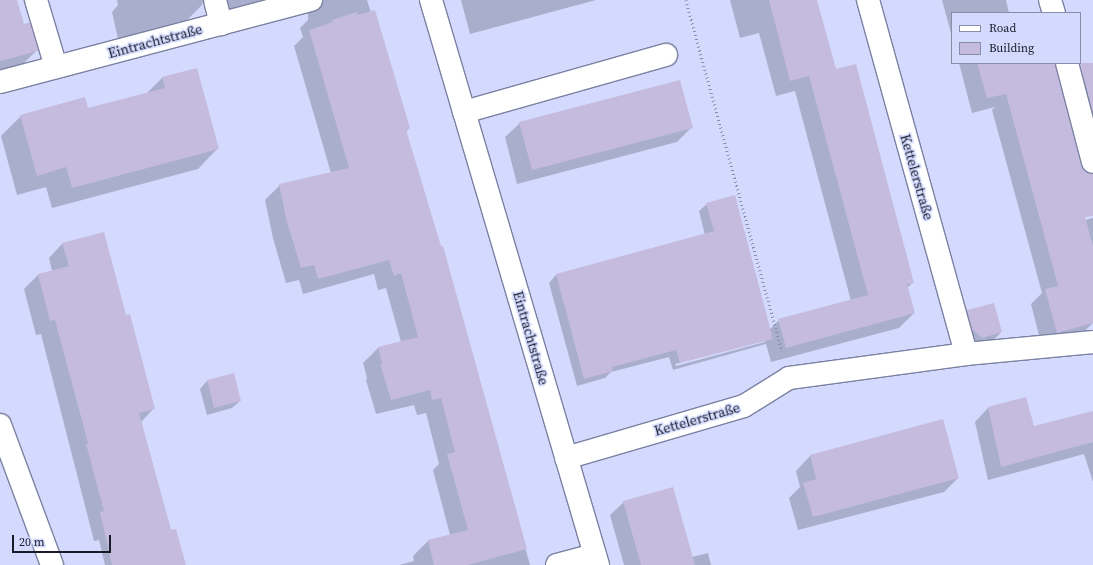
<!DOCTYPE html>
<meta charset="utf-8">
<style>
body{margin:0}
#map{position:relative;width:1093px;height:565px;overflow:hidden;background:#d3dafe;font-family:"Source Serif 4",serif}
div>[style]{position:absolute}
.shadow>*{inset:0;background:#0003}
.building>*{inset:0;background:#c4bbde}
.path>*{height:2.5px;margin-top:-1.25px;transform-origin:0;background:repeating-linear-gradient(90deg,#888da8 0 1px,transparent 0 4px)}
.roads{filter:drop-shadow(1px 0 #7b81a2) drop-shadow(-1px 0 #7b81a2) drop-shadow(0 1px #7b81a2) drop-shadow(0 -1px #7b81a2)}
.minor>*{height:22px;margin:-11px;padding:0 11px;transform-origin:11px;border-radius:11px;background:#fff}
span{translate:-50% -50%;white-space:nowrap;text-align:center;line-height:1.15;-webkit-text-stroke:3px #d3dafe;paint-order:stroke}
.street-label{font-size:14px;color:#191b28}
.legend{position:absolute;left:951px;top:12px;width:130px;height:52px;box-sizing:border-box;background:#d3dafe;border:1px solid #898ea8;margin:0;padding:5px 7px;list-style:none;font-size:12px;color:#191b28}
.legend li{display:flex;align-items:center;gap:8px;height:20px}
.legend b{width:20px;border:1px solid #898ea8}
.scale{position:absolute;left:12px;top:535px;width:99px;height:18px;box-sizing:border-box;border:2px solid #191b28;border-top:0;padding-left:5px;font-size:12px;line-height:14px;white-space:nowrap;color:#191b28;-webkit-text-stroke:3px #d3dafe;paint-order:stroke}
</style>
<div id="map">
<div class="shadow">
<i style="clip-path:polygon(0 0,16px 0,23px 25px,37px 50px,22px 65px,0 71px)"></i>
<i style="clip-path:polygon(117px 0,266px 0,251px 4px,239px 17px,202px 3px,202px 5px,187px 20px,118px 39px,112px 12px,118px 5px)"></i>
<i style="clip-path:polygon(292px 0,367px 0,409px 128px,406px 132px,440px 248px,442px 247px,530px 565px,399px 565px,414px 561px,413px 556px,428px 541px,450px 535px,433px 470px,439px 464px,426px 413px,417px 415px,414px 405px,376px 414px,366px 380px,367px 378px,363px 363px,378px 348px,401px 342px,386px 288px,378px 290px,374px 274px,303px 294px,299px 280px,286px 283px,273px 238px,265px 200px,280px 185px,331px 173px,294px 46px,303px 37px,300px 28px,308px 20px,308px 13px,304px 6px)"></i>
<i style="clip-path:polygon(461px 0,596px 0,470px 34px)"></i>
<i style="clip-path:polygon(evenodd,730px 0,816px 0,836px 70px,913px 282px,907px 288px,914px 313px,899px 328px,771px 362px,766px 344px,673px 370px,669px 357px,611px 372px,605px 378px,577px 386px,549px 283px,556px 275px,705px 235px,699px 211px,707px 204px,770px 329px,779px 320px,851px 301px,795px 91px,776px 96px,759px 33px,740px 38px,730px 0,765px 340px,765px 342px,676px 366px,675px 364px,765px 340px)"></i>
<i style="clip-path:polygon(942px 0,1006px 0,1009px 13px,952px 13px,952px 37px)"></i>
<i style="clip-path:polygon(959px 63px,1022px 63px,1085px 220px,1093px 218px,1093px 323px,1077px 338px,1042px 347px,1031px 304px,1042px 293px,992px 110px,995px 107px,972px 113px)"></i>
<i style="clip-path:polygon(196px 69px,218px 148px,198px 169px,52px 208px,46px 187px,17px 195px,1px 136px,21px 116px,87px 110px,146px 94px,162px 78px)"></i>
<i style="clip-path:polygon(1083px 73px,1093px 83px,1093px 133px,1075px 81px)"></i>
<i style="clip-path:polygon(520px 123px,692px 127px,677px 142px,517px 184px,505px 137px)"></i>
<i style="clip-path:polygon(63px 243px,126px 316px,154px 408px,141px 422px,171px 531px,185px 565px,105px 565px,99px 540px,94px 541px,41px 334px,36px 335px,24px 289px,38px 275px,52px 271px,49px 258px)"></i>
<i style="clip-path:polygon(967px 310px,1001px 332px,994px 340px,974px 346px,960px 318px)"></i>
<i style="clip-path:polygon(207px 381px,240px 401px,232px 408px,207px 415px,200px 389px)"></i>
<i style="clip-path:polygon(988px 408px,1033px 427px,1093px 412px,1093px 482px,1084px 454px,988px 480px,975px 422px)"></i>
<i style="clip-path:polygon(943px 421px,958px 478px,944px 492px,798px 530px,789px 498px,800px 487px,796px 471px,810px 456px)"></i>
<i style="clip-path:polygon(624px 502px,692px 557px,708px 553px,711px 565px,624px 565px,610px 515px)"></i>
</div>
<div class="building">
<i style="clip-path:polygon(0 0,17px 0,24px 24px,30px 22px,38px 51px,0 61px)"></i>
<i style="clip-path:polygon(769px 0,817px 0,836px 69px,856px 64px,914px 283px,907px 284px,915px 313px,786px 348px,778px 319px,868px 295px,809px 76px,790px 81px)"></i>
<i style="clip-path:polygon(375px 10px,410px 128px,406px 130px,441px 246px,443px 246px,527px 549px,468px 565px,434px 565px,428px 540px,468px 530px,447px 454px,455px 452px,441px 398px,432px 400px,430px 390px,391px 400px,380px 364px,382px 363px,378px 347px,418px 337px,401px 273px,394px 276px,389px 260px,318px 279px,314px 265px,301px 268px,287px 222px,279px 184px,349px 168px,309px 30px,333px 22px,332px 20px,357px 12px,357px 15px)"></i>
<i style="clip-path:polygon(977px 63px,1055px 63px,1081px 165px,1084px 171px,1093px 174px,1093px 216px,1085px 217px,1093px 246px,1093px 323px,1057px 333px,1045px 289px,1058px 286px,1006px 94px,987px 98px)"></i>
<i style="clip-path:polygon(1080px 63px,1093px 63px,1093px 113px)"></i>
<i style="clip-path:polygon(197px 68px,219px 149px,72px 188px,66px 167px,37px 176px,20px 115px,85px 97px,88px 108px,165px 88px,162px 77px)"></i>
<i style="clip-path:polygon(680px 80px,693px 128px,532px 170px,519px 122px)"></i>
<i style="clip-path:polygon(735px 195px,773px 339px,680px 363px,676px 350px,612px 367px,613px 371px,584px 379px,556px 274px,714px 231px,706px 203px)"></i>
<i style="clip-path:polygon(104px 232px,126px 315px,130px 314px,155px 409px,139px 413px,171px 530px,176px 529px,186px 565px,112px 565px,100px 512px,104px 511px,86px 444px,88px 443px,55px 320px,50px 321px,38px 274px,69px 266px,62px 243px)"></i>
<i style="clip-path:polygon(994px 303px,1002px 332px,982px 338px,972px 329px,967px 310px)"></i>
<i style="clip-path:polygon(234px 373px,241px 401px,214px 408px,207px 380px)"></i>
<i style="clip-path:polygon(1026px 397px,1034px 426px,1093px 411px,1093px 442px,1001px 467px,988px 407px)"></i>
<i style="clip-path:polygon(943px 419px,959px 478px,813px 517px,803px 483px,816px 479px,810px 455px)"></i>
<i style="clip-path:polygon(673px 487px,695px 565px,641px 565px,623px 501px)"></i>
</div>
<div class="path">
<i style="left:686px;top:0;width:364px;rotate:74.7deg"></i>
</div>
<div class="roads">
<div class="minor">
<i style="left:36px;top:0;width:70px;rotate:73.4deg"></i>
<i style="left:215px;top:0;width:25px;rotate:76deg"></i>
<i style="left:431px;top:0;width:589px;rotate:73.53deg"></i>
<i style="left:868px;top:0;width:367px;rotate:74.5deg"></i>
<i style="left:1050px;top:0;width:14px;rotate:73deg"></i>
<i style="left:1067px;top:63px;width:102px;rotate:75.3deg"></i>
<i style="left:0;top:82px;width:322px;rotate:-14.8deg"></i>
<i style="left:464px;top:112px;width:210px;rotate:-15.8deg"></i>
<i style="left:0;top:425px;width:149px;rotate:69.6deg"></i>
<i style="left:566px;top:458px;width:185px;rotate:-16.3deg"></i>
<i style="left:744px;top:406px;width:53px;rotate:-31.9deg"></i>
<i style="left:789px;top:378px;width:179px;rotate:-7.7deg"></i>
<i style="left:966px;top:354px;width:128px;rotate:-5.4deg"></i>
<i style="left:557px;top:565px;width:39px;rotate:-15deg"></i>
</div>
</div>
<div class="street-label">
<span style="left:155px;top:41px;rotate:-15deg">Eintrachtstraße</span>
<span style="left:917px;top:177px;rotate:74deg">Kettelerstraße</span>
<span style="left:531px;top:338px;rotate:74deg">Eintrachtstraße</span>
<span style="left:697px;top:419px;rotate:-16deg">Kettelerstraße</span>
</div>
<ul class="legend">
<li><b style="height:5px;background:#fff"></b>Road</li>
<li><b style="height:11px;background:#c4bbde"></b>Building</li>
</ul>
<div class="scale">20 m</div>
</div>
